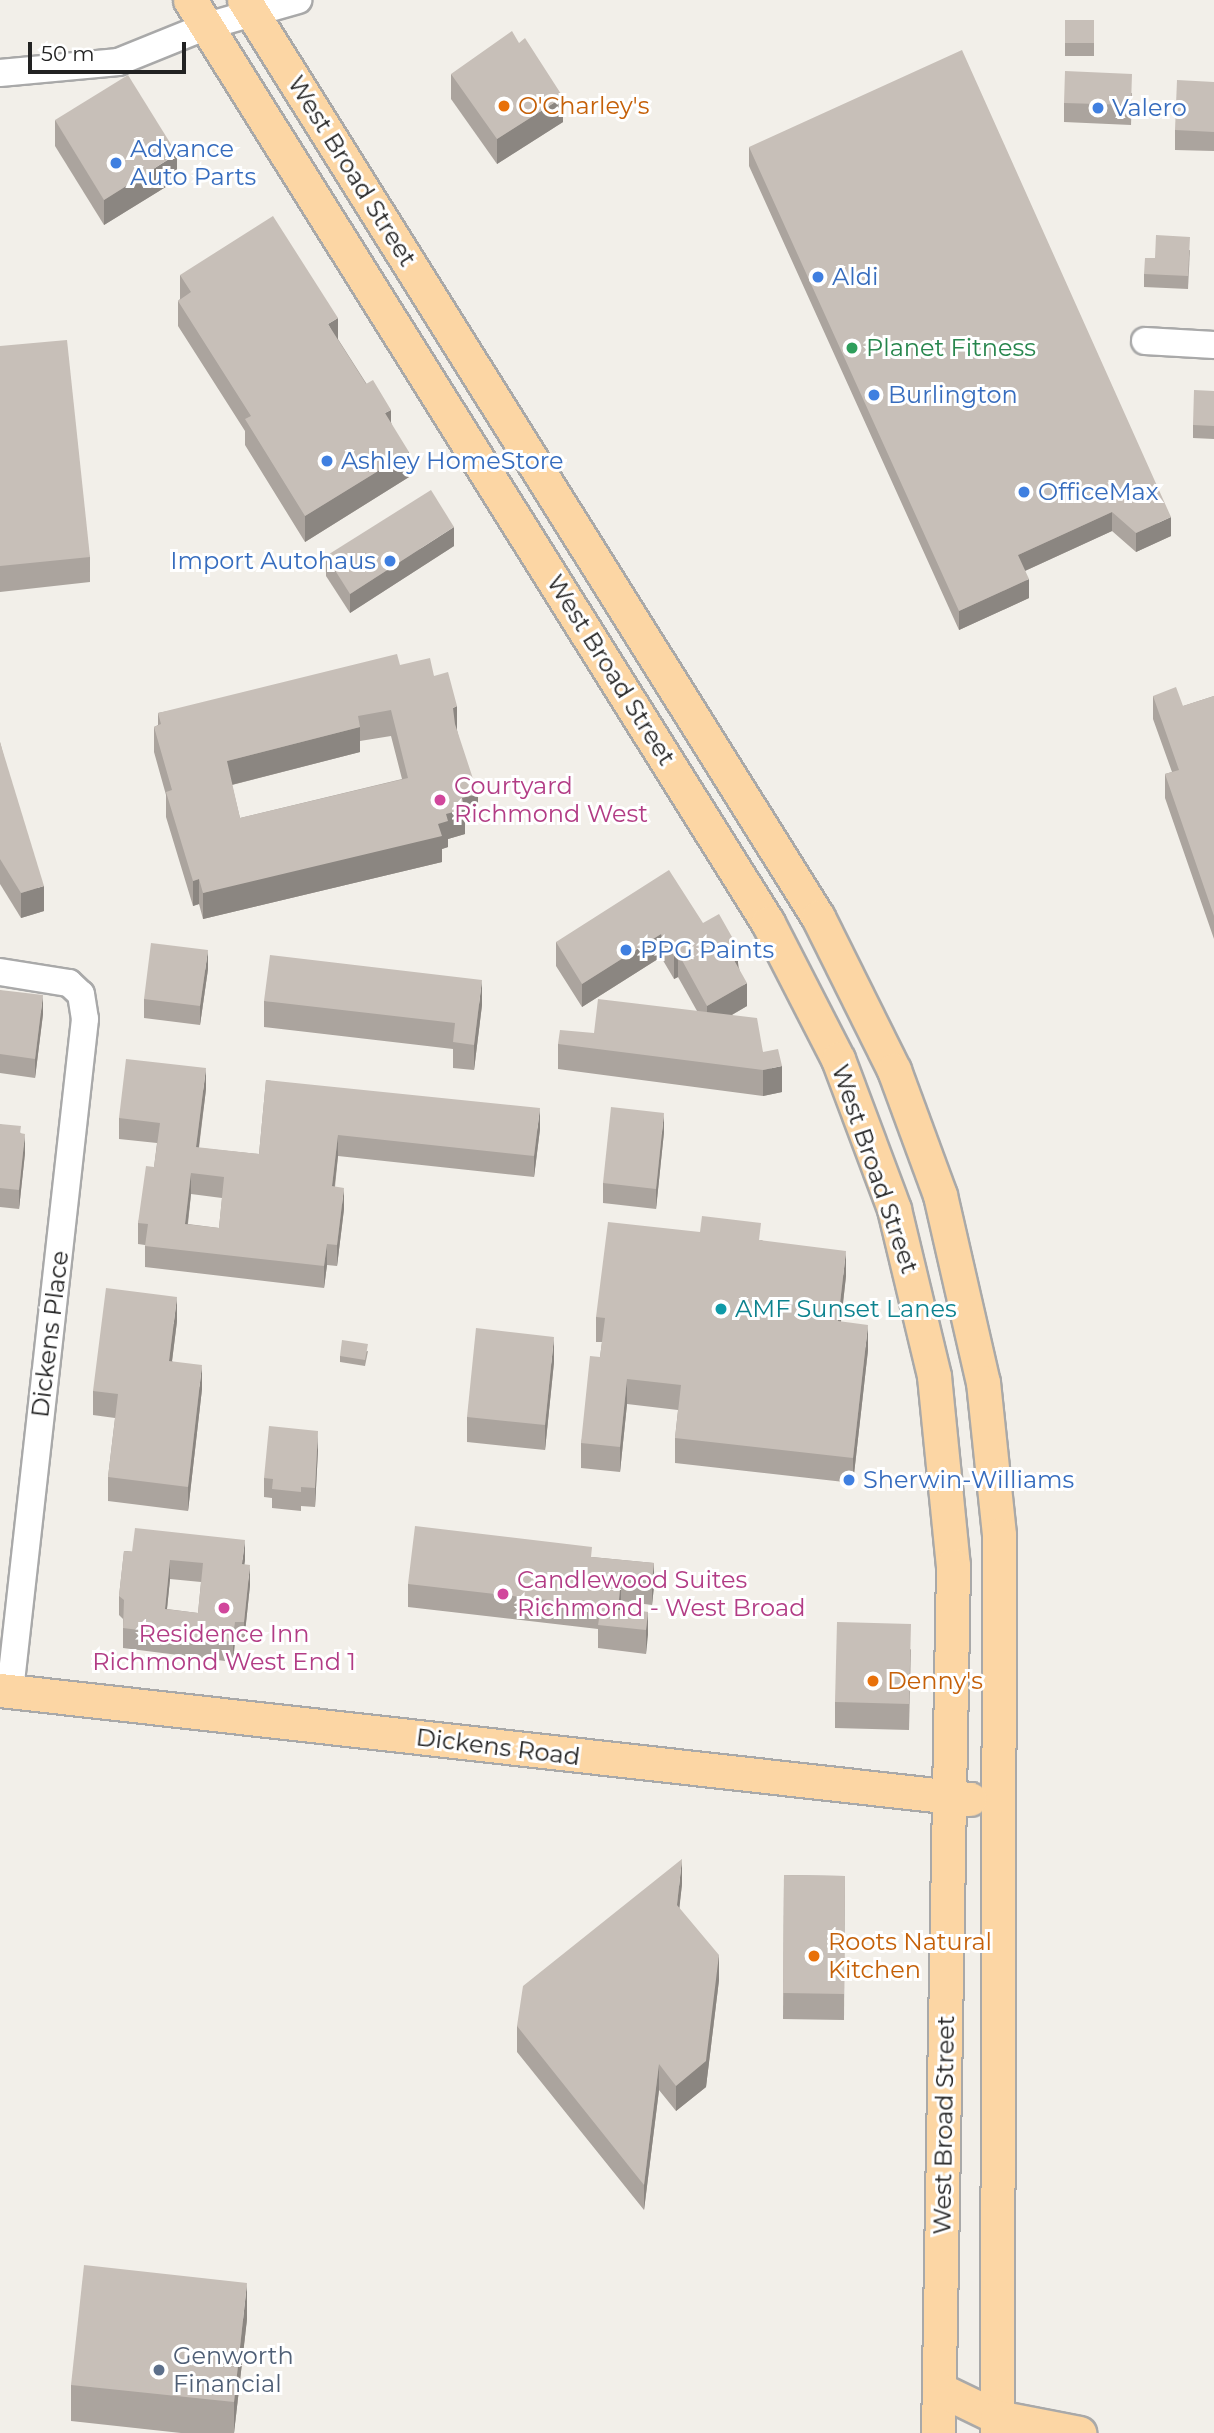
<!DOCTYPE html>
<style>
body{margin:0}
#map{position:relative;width:1214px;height:2433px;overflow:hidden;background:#f2efe9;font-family:Montserrat,sans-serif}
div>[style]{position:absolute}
.roads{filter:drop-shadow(2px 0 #a9a9a9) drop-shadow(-2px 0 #a9a9a9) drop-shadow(0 2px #a9a9a9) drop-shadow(0 -2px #a9a9a9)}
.minor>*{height:26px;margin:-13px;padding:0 13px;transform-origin:13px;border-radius:13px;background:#fff}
.major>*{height:33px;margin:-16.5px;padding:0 16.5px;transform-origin:16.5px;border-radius:16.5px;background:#fcd6a4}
.wall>*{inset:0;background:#aba49e}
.shaded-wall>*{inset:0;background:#8b8681}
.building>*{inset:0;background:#c7bfb8}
.dots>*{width:19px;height:19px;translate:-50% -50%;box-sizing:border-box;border:4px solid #fff;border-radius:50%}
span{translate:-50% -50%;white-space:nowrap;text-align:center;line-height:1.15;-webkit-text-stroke:6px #fff;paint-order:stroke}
.food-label{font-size:24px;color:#c56008}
.left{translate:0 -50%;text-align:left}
.shop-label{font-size:24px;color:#366cbe}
.right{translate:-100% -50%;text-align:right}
.street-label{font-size:24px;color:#222}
.leisure-label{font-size:24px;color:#27864d}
.hotel-label{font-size:24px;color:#b23c85}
.culture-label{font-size:24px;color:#0d838f}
.service-label{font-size:24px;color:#4e5e75}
.scale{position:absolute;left:28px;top:42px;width:158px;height:32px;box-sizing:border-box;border:4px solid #222;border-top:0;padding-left:9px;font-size:21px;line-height:24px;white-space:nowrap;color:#222;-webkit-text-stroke:5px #fff;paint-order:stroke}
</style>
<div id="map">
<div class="roads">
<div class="minor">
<i style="left:0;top:73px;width:119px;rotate:-5.3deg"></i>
<i style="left:118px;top:62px;width:96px;rotate:-22deg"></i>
<i style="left:207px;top:26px;width:95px;rotate:-15.9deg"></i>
<i style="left:1145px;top:341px;width:69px;rotate:3.3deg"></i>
<i style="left:0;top:972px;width:70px;rotate:9.1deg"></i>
<i style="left:69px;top:983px;width:16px;rotate:43deg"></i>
<i style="left:81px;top:994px;width:25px;rotate:81deg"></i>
<i style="left:85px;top:1019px;width:676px;rotate:96.37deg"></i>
</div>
<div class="major">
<i style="left:190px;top:0;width:1089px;rotate:57.94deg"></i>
<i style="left:768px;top:923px;width:153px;rotate:62.8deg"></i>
<i style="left:838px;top:1059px;width:160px;rotate:69.5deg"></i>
<i style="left:894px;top:1209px;width:172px;rotate:76.5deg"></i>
<i style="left:934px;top:1376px;width:190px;rotate:84.3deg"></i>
<i style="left:953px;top:1565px;width:868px;rotate:90.99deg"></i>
<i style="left:244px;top:0;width:1082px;rotate:57.96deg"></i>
<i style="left:818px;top:917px;width:171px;rotate:63.6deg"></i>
<i style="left:894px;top:1070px;width:133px;rotate:69.8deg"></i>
<i style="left:940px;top:1195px;width:192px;rotate:77.1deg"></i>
<i style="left:983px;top:1382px;width:154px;rotate:84deg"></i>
<i style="left:999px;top:1535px;width:898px;rotate:90.13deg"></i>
<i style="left:0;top:1690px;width:976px;rotate:6.41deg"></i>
<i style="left:939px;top:2389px;width:64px;rotate:25.8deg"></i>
<i style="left:997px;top:2417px;width:84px;rotate:11deg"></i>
</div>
</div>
<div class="wall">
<i style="clip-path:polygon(1065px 20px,1094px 20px,1094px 56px,1065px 56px)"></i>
<i style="clip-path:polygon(451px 74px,563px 122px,497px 164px,451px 99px)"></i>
<i style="clip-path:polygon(1214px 82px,1214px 151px,1175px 150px,1175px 130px)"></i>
<i style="clip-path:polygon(1132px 93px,1131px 125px,1064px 122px,1064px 103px)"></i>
<i style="clip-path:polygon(55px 120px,177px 180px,104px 225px,55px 146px)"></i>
<i style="clip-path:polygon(749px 147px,1171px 536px,1136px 552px,1112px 531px,1025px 571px,1029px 598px,959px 630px,749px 166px)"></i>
<i style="clip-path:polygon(1190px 250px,1188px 289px,1144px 287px,1144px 274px,1155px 258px)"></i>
<i style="clip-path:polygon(180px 275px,338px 339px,391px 422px,409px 477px,305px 542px,245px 445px,245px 431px,178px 326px,178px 301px,180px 299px)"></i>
<i style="clip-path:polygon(0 346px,90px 557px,90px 582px,0 592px)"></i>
<i style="clip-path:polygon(1214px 391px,1214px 439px,1193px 438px,1193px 425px)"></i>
<i style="clip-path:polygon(454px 546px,350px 613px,326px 576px,326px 556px)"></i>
<i style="clip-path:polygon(evenodd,400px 665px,434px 676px,457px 730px,478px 820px,465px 822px,465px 834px,448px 839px,448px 847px,442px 849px,442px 862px,203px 919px,199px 904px,193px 906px,166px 817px,166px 795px,154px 752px,154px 727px,158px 725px,158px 713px,400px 665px,391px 736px,402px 779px,240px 818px,232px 785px,360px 752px,360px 741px,391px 736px)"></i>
<i style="clip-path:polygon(1153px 696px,1183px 706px,1214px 696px,1214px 939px,1165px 798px,1165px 774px,1172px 772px,1153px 719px)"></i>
<i style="clip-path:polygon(0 742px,44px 911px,21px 918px,0 884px)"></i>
<i style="clip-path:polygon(703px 923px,736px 953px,747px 1006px,732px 1015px,763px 1052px,782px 1092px,763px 1096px,558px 1069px,558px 1044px,594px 1033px,697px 1011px,678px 977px,674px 979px,661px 957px,582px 1007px,556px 966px,556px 942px)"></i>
<i style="clip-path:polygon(208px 969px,200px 1025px,144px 1018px,144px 999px)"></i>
<i style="clip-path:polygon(0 990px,43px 1014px,35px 1078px,0 1073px)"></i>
<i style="clip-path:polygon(264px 1001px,482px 1005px,474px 1070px,453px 1068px,453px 1049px,264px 1027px)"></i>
<i style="clip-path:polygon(evenodd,266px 1080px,540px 1129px,534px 1177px,338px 1156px,335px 1187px,344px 1209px,337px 1266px,327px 1265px,324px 1288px,145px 1267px,145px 1245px,138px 1244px,138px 1223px,154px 1167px,157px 1143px,119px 1139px,119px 1118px,206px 1089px,199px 1148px,259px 1154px,266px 1080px,191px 1194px,222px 1198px,219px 1228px,188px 1224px,191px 1194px)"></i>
<i style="clip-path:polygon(0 1124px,21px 1133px,25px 1153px,19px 1209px,0 1207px)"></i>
<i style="clip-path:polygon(664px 1132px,656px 1209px,603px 1203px,603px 1183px)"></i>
<i style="clip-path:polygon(761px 1240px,846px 1276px,841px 1322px,868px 1350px,853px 1483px,675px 1463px,675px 1438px,678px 1410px,627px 1404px,620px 1472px,581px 1468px,581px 1443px,600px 1357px,602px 1342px,596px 1342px,596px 1317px)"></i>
<i style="clip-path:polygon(177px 1321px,172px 1361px,202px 1389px,188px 1511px,108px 1501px,108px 1477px,115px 1418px,93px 1415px,93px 1391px)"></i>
<i style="clip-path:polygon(368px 1351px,365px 1366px,340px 1362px,340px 1356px)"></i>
<i style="clip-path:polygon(554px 1362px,545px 1450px,467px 1442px,467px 1417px)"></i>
<i style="clip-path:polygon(318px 1450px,315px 1507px,301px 1506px,301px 1511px,272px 1508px,272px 1498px,264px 1497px,264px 1478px)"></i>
<i style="clip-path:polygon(evenodd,124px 1551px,245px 1560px,244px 1564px,250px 1585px,244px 1642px,235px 1641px,233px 1662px,123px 1648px,123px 1619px,119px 1615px,119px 1596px,124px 1551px,170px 1579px,201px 1582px,198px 1613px,167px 1609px,170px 1579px)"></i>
<i style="clip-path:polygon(592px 1557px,654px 1563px,654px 1586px,652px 1605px,621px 1601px,620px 1610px,648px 1612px,646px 1654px,598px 1648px,598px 1629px,408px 1607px,408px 1584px)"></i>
<i style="clip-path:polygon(911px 1649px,909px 1730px,835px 1728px,835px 1702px)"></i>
<i style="clip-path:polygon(784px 1875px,845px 1876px,844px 2020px,783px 2019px)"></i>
<i style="clip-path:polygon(682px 1884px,679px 1908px,719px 1980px,706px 2087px,676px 2111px,659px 2090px,644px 2210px,517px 2052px,517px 2026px)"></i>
<i style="clip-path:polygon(247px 2319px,234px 2433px,181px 2433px,71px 2421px,71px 2385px)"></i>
</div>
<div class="shaded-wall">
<i style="clip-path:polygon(563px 97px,563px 122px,497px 164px,497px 139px)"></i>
<i style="clip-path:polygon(177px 154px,177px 180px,104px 225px,104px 200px)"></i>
<i style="clip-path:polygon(338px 318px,338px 343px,328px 324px)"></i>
<i style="clip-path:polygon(391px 410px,391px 435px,385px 413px)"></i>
<i style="clip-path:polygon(409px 452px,409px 477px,305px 542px,305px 516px)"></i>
<i style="clip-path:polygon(1112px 512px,1112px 531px,1018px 574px,1018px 555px)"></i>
<i style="clip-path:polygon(1171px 517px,1171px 536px,1136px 552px,1136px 533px)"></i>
<i style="clip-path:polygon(454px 527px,454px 546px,350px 613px,350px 594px)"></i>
<i style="clip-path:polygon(1029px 579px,1029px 598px,959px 630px,959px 611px)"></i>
<i style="clip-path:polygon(457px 706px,457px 732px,453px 733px,453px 708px)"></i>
<i style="clip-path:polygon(360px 727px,360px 752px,227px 786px,227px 761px)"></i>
<i style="clip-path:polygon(478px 794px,478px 820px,465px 822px,465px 834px,448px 839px,448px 847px,442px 849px,442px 862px,203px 919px,203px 893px,438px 824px,446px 814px,462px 798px)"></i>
<i style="clip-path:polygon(199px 879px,199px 904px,193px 906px,193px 881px)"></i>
<i style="clip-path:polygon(44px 886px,44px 911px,21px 918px,21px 893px)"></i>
<i style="clip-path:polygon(661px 934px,661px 957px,582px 1007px,582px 984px)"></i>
<i style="clip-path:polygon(736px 944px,736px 960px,738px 958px,738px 981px,732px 946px)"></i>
<i style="clip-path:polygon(208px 950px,208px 969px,200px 1025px,200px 1006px)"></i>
<i style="clip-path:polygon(678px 953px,678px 977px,674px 979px,674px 956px)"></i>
<i style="clip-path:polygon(482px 980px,482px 1005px,474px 1070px,474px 1045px)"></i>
<i style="clip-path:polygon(747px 983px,747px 1006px,707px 1029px,707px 1006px)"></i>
<i style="clip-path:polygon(43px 995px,43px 1014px,35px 1078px,35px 1059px)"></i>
<i style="clip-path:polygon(782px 1066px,782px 1092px,763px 1096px,763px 1070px)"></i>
<i style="clip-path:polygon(206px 1068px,206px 1089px,196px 1168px,196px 1147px)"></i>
<i style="clip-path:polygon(540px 1108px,540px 1129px,534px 1177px,534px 1156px)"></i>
<i style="clip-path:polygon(664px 1113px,664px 1132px,656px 1209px,656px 1189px)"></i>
<i style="clip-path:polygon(25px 1134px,25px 1153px,19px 1209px,19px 1190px)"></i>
<i style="clip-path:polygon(338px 1135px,338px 1156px,332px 1207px,332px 1186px)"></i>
<i style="clip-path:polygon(191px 1173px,191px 1194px,185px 1245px,185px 1224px)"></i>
<i style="clip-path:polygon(344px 1188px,344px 1209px,337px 1266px,337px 1245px)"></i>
<i style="clip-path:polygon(327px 1244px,327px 1265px,324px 1288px,324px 1266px)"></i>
<i style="clip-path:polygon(846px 1251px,846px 1276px,838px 1346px,838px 1321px)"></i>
<i style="clip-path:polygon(177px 1297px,177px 1321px,169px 1385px,169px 1361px)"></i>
<i style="clip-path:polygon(868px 1325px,868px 1350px,853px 1483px,853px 1458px)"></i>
<i style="clip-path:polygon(554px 1337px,554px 1362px,545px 1450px,545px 1425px)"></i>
<i style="clip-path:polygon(202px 1365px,202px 1389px,188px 1511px,188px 1487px)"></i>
<i style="clip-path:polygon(627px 1379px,627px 1404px,620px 1472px,620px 1447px)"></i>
<i style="clip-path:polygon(318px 1431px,318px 1450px,315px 1507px,315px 1488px)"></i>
<i style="clip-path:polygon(245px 1540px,245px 1560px,242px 1583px,242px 1564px)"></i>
<i style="clip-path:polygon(170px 1560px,170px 1579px,165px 1628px,165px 1609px)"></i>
<i style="clip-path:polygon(654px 1563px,654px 1586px,652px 1605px,652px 1581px)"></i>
<i style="clip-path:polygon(250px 1565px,250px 1585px,244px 1642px,244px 1622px)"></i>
<i style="clip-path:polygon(621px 1578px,621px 1601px,619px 1627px,618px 1610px)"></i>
<i style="clip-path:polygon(648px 1612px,648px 1635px,646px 1654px,646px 1630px)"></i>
<i style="clip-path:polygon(235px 1622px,235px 1641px,233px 1662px,233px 1642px)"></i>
<i style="clip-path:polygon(682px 1859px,682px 1884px,677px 1930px,677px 1905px)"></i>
<i style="clip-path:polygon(719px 1955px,719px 1980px,706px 2087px,676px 2111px,676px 2086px)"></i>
<i style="clip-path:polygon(659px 2064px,659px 2090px,644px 2210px,644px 2185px)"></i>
<i style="clip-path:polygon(247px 2283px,247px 2319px,234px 2433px,234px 2402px)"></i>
</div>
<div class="building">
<i style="clip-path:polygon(1065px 20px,1094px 20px,1094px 43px,1065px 43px)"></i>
<i style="clip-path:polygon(512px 31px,519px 43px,525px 38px,563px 97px,497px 139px,451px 74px)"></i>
<i style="clip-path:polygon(962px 50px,1171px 517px,1136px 533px,1112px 512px,1018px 555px,1029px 579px,959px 611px,749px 147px)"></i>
<i style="clip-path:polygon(1065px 71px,1132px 74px,1131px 105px,1064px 103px)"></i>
<i style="clip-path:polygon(128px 75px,177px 154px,104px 200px,55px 120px)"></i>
<i style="clip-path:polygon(1177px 80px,1214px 82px,1214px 132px,1175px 130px)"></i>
<i style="clip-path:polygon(273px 216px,338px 318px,328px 324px,366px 384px,373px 380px,391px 410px,385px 413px,409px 452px,305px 516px,245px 419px,251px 416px,178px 301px,191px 292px,180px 275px)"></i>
<i style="clip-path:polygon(1156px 235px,1190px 237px,1188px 276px,1144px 274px,1145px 258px,1155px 258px)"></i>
<i style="clip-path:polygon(67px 340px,90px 557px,0 566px,0 346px)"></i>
<i style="clip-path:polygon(1194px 390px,1214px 391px,1214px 426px,1193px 425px)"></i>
<i style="clip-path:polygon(431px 490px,454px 527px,350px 594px,326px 556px)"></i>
<i style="clip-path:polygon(evenodd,397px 654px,400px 665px,430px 658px,434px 676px,448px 672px,457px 706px,453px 708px,455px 724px,478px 794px,462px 798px,465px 809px,446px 814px,448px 821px,438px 824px,442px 836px,203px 893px,199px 879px,193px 881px,166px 792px,172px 790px,154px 727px,161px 724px,158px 713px,397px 654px,391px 710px,408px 778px,240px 818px,227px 761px,360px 727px,358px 716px,391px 710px)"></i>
<i style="clip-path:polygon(1176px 687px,1183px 706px,1214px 696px,1214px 916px,1165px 774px,1179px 770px,1153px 696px)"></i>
<i style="clip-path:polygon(0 742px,44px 886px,21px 893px,0 859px)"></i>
<i style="clip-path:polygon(669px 870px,703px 923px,719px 914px,736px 944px,732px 946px,738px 958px,734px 960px,747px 983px,707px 1006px,678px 953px,674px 956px,661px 934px,582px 984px,556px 942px)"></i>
<i style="clip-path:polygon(151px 943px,208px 950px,200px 1006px,144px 999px)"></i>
<i style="clip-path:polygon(270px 955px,482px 980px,474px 1045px,453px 1042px,455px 1023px,264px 1001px)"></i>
<i style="clip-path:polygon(0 990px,43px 995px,35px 1059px,0 1054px)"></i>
<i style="clip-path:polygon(598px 999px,757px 1018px,763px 1052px,778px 1049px,782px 1066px,763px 1070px,558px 1044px,560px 1030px,594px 1033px)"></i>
<i style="clip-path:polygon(evenodd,126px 1059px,206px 1068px,196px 1147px,259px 1154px,266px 1080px,540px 1108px,534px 1156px,338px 1135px,332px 1186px,344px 1188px,337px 1245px,327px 1244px,324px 1266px,145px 1246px,148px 1224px,138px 1223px,146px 1166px,154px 1167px,160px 1123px,119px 1118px,126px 1059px,191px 1173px,224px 1177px,219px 1228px,185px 1224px,191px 1173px)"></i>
<i style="clip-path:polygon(611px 1107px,664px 1113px,656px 1189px,603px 1183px)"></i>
<i style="clip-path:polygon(0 1124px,21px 1126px,20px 1133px,25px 1134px,19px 1190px,0 1188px)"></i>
<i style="clip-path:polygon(702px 1216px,761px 1223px,759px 1240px,846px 1251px,838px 1321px,868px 1325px,853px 1458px,675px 1438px,681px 1385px,627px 1379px,620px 1447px,581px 1443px,590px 1356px,600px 1357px,605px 1318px,596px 1317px,608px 1222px,700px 1232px)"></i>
<i style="clip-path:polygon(106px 1288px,177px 1297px,169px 1361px,202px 1365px,188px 1487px,108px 1477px,118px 1394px,93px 1391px)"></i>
<i style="clip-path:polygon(476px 1328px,554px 1337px,545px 1425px,467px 1417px)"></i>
<i style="clip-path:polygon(342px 1340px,368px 1344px,365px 1360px,340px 1356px)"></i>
<i style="clip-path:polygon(269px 1426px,318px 1431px,315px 1488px,301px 1487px,301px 1492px,272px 1489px,273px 1479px,264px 1478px)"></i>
<i style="clip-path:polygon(415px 1526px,592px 1547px,591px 1557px,654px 1563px,652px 1581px,621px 1578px,618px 1610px,648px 1612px,646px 1630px,598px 1625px,601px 1606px,408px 1584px)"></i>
<i style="clip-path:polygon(evenodd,135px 1528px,245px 1540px,242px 1564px,250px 1565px,244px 1622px,235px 1622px,233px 1642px,123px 1628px,124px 1600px,119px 1596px,124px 1551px,132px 1552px,135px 1528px,170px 1560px,203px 1563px,198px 1613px,165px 1609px,170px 1560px)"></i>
<i style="clip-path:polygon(837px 1622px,911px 1624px,909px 1704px,835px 1702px)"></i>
<i style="clip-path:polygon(682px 1859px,677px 1905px,719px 1955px,706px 2061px,676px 2086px,659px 2064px,644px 2185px,517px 2026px,523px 1986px)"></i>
<i style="clip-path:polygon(784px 1875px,845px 1876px,844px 1994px,783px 1993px)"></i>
<i style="clip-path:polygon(84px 2265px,247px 2283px,234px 2402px,71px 2385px)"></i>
</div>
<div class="dots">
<i style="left:504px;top:106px;background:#e8710a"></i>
<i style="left:1098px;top:108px;background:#3f7fe0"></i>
<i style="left:116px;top:163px;background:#3f7fe0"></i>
<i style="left:818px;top:277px;background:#3f7fe0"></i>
<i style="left:852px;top:348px;background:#2e9e5b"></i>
<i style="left:874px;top:395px;background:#3f7fe0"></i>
<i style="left:327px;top:461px;background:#3f7fe0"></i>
<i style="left:1024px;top:492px;background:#3f7fe0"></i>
<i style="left:390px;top:561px;background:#3f7fe0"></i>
<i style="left:440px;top:800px;background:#d1479c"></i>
<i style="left:626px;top:950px;background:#3f7fe0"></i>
<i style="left:721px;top:1309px;background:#0f9aa8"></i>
<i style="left:849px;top:1480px;background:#3f7fe0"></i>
<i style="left:503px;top:1594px;background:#d1479c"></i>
<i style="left:224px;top:1608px;background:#d1479c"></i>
<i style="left:873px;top:1681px;background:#e8710a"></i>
<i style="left:814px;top:1956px;background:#e8710a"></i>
<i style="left:159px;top:2370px;background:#5c6f8a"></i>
</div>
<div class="food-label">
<span class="left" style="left:518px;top:106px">O'Charley's</span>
<span class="left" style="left:887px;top:1681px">Denny's</span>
<span class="left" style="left:828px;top:1956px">Roots Natural<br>Kitchen</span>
</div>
<div class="shop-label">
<span class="left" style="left:1112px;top:108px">Valero</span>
<span class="left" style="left:130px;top:163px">Advance<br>Auto Parts</span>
<span class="left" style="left:832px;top:277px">Aldi</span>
<span class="left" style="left:888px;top:395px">Burlington</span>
<span class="left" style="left:341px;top:461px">Ashley HomeStore</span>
<span class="left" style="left:1038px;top:492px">OfficeMax</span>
<span class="right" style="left:376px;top:561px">Import Autohaus</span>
<span class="left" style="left:640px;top:950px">PPG Paints</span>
<span class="left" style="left:863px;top:1480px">Sherwin-Williams</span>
</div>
<div class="street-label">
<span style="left:352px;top:171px;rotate:58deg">West Broad Street</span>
<span style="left:611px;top:670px;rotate:58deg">West Broad Street</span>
<span style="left:875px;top:1169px;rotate:71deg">West Broad Street</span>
<span style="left:50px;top:1334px;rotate:-83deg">Dickens Place</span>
<span style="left:498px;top:1747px;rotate:7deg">Dickens Road</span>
<span style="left:944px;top:2125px;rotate:-89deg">West Broad Street</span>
</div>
<div class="leisure-label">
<span class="left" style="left:866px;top:348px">Planet Fitness</span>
</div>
<div class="hotel-label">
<span class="left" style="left:454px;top:800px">Courtyard<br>Richmond West</span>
<span class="left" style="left:517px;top:1594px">Candlewood Suites<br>Richmond - West Broad</span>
<span style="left:224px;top:1648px">Residence Inn<br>Richmond West End 1</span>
</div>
<div class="culture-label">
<span class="left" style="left:735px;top:1309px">AMF Sunset Lanes</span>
</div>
<div class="service-label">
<span class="left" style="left:173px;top:2370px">Genworth<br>Financial</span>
</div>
<div class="scale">50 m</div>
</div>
